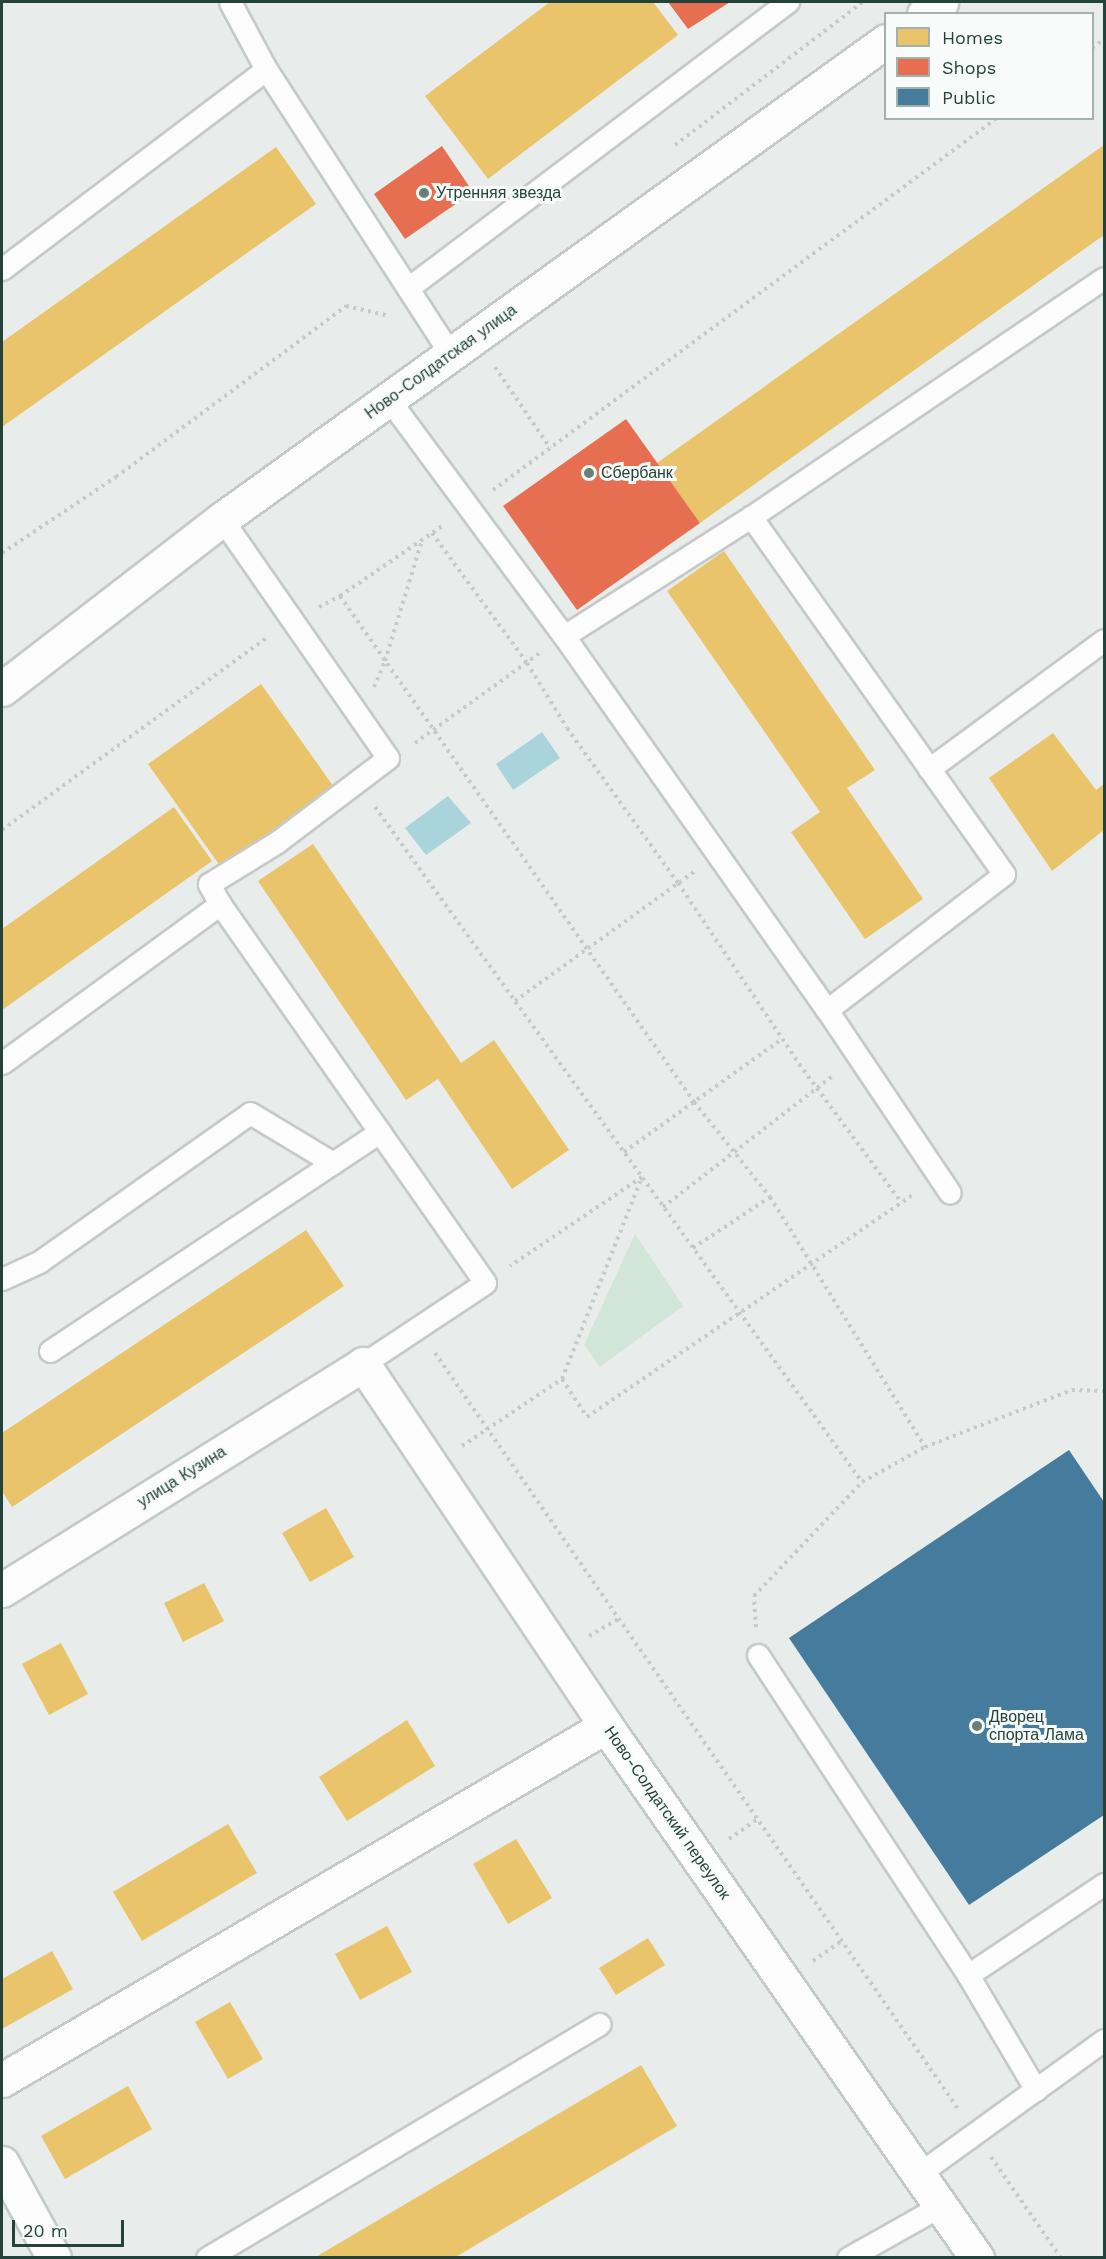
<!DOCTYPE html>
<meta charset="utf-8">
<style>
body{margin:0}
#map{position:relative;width:1106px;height:2259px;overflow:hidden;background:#e8edeb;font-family:"Work Sans",sans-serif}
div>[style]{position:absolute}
.green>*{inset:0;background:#d1e6d8}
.water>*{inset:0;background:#a9d4db}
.homes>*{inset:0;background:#e9c46a}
.shops>*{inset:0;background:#e76f51}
.public>*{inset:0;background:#457b9d}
.path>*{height:4px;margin-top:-2px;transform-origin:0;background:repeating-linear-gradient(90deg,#c3ccca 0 3px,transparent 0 7.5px)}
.roads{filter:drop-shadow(2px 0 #c5cac8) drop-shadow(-2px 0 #c5cac8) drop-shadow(0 2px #c5cac8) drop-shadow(0 -2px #c5cac8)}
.service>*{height:21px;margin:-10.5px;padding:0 10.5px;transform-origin:10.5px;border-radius:10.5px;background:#fcfcfc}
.minor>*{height:33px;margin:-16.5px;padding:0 16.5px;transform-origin:16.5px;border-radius:16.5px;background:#fcfcfc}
.secondary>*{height:33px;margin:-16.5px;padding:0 16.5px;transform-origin:16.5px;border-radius:16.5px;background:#fcfcfc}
.dots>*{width:16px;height:16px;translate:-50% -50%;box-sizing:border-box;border:3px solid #f7fbf9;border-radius:50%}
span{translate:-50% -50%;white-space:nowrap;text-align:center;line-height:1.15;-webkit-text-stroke:6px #f7fbf9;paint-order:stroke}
.poi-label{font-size:16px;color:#24423a}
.left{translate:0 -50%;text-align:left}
.street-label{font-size:16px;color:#24423a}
.frame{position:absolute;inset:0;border:3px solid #24423a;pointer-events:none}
.legend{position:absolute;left:884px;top:12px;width:210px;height:108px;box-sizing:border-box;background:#f7fbf9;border:2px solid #a3b1ad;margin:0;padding:8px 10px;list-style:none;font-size:18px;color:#24423a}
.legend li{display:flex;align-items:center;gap:12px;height:30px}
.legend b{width:30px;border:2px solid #a3b1ad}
.scale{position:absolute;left:12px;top:2220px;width:112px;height:27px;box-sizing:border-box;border:3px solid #24423a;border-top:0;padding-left:8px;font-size:18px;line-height:21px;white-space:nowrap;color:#24423a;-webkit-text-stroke:4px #f7fbf9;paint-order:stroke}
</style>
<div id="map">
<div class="green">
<i style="clip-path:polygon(635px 1234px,683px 1306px,600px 1367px,584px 1345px)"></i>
</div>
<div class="water">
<i style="clip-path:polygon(542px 732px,560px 758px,513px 790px,496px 764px)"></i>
<i style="clip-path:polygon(448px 796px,471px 823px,426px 855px,405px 828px)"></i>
</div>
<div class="homes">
<i style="clip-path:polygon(550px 2px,653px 2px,678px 35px,488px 179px,425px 96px)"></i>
<i style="clip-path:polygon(1104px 145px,1104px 235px,700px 523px,657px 463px)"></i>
<i style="clip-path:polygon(276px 147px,316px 204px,2px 427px,2px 342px)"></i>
<i style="clip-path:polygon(724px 551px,875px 770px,847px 788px,923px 899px,865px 939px,791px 832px,820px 812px,667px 591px)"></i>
<i style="clip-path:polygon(261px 684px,336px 790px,223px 870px,148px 764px)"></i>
<i style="clip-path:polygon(1053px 733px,1096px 790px,1104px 784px,1104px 830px,1052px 871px,989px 778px)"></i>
<i style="clip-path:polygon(174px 807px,212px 861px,2px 1010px,2px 929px)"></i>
<i style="clip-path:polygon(313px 844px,461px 1063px,494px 1040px,569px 1150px,512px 1189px,438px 1079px,406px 1100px,258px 881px)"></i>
<i style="clip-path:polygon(306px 1230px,344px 1286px,12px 1507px,2px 1491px,2px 1433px)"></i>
<i style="clip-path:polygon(326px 1508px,354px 1557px,310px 1582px,282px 1533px)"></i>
<i style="clip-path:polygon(204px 1583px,224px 1621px,183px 1642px,164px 1603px)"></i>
<i style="clip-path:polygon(61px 1643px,88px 1694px,49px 1715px,22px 1664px)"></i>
<i style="clip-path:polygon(407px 1720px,435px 1766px,347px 1821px,319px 1777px)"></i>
<i style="clip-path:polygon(228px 1824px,257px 1873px,142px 1941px,113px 1892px)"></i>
<i style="clip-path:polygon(516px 1839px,552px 1898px,508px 1924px,473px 1864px)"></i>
<i style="clip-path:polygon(387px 1926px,412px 1972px,360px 2000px,335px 1954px)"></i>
<i style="clip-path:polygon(648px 1938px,665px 1965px,616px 1995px,599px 1968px)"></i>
<i style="clip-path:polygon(52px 1951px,73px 1989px,2px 2029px,2px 1979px)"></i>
<i style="clip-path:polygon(230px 2002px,263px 2059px,228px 2079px,195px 2022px)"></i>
<i style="clip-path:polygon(641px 2065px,677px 2126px,454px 2258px,314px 2258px)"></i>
<i style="clip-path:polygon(128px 2086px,152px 2129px,65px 2179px,41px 2136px)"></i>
</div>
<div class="shops">
<i style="clip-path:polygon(668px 2px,730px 2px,688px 29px)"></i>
<i style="clip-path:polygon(442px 146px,473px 192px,405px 239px,374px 194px)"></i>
<i style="clip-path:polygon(626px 419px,700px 523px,577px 610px,503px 506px)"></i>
</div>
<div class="public">
<i style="clip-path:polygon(1069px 1450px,1104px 1502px,1104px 1815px,969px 1905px,789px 1638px)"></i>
</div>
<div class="path">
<i style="left:1092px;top:48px;width:15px;rotate:-37deg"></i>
<i style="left:675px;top:145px;width:236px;rotate:-37.3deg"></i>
<i style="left:495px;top:367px;width:98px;rotate:55.8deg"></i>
<i style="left:493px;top:490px;width:626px;rotate:-36.43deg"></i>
<i style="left:432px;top:533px;width:161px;rotate:53.8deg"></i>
<i style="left:527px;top:663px;width:76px;rotate:58.4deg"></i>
<i style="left:567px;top:728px;width:191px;rotate:54.4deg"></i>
<i style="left:678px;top:883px;width:218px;rotate:56.2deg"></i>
<i style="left:799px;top:1064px;width:172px;rotate:53.5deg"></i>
<i style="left:2px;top:553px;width:137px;rotate:-33.7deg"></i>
<i style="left:116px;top:477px;width:287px;rotate:-36.6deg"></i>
<i style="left:346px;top:306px;width:45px;rotate:12.8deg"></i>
<i style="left:340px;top:596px;width:618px;rotate:55.02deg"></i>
<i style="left:694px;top:1102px;width:122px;rotate:51.3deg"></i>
<i style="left:770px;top:1197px;width:294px;rotate:58.2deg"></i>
<i style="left:319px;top:607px;width:24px;rotate:-28deg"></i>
<i style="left:340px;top:596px;width:127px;rotate:-34.4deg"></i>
<i style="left:374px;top:687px;width:28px;rotate:-67deg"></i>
<i style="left:385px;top:661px;width:127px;rotate:-73deg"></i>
<i style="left:415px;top:743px;width:154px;rotate:-35.8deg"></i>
<i style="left:375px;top:807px;width:832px;rotate:54.19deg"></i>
<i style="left:2px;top:830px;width:330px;rotate:-36deg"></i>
<i style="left:515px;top:1001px;width:221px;rotate:-35.8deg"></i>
<i style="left:624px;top:1152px;width:194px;rotate:-35.6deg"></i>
<i style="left:663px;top:1207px;width:217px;rotate:-37.7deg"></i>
<i style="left:693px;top:1248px;width:92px;rotate:-33.5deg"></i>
<i style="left:435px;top:1353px;width:919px;rotate:55.32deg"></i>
<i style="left:562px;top:1379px;width:45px;rotate:56.7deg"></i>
<i style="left:587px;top:1417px;width:396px;rotate:-34.3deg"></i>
<i style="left:462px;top:1446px;width:120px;rotate:-33.8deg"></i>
<i style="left:562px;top:1379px;width:217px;rotate:-68.4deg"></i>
<i style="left:642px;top:1177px;width:159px;rotate:146deg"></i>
<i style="left:756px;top:1627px;width:31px;rotate:-94deg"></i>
<i style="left:754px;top:1596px;width:157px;rotate:-46.5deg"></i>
<i style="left:862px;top:1482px;width:72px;rotate:-29.1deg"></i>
<i style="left:925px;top:1447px;width:158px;rotate:-21.2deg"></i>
<i style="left:1072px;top:1390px;width:32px;rotate:2deg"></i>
<i style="left:589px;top:1636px;width:36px;rotate:-30deg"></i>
<i style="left:729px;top:1839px;width:35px;rotate:-35deg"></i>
<i style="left:813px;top:1961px;width:35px;rotate:-35deg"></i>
<i style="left:991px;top:2157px;width:123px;rotate:55.3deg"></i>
</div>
<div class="roads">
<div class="service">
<i style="left:230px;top:2px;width:76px;rotate:61.8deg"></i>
<i style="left:266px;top:69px;width:341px;rotate:57.1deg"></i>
<i style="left:2px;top:269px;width:331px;rotate:-37.1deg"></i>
<i style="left:408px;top:288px;width:476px;rotate:-37deg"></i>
<i style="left:390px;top:401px;width:292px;rotate:53.5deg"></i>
<i style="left:564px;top:636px;width:457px;rotate:54.9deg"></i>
<i style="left:827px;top:1010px;width:220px;rotate:56.1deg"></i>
<i style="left:564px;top:636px;width:222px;rotate:-32.5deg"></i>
<i style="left:929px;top:769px;width:217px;rotate:-36.4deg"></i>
<i style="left:220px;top:904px;width:23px;rotate:-119deg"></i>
<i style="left:209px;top:884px;width:80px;rotate:-31.7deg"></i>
<i style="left:277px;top:842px;width:139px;rotate:-37.1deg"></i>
<i style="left:388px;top:758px;width:291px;rotate:-124.8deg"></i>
<i style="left:827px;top:1010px;width:223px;rotate:-37.5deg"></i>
<i style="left:1004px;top:874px;width:438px;rotate:-125.3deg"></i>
<i style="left:751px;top:517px;width:426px;rotate:-34.1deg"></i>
<i style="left:2px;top:1063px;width:270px;rotate:-36.1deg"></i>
<i style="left:220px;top:904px;width:462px;rotate:55deg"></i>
<i style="left:485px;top:1283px;width:146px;rotate:146.4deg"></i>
<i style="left:2px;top:1279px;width:41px;rotate:-24.7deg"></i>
<i style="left:39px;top:1262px;width:258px;rotate:-35.2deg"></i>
<i style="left:250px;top:1113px;width:97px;rotate:31.1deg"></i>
<i style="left:50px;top:1351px;width:396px;rotate:-33.6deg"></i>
<i style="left:758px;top:1655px;width:383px;rotate:56.7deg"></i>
<i style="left:1036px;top:2090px;width:134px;rotate:-120.6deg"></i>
<i style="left:968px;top:1975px;width:164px;rotate:-33.8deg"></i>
<i style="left:920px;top:2173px;width:227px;rotate:-35.9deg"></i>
<i style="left:207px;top:2258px;width:457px;rotate:-30.8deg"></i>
<i style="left:848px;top:2258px;width:108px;rotate:-29.4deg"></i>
</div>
<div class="minor">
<i style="left:2px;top:1590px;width:426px;rotate:-32deg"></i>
<i style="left:363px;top:1364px;width:436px;rotate:56.1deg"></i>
<i style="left:606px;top:1726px;width:649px;rotate:55.11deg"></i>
<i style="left:2px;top:2080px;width:700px;rotate:-30.37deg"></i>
<i style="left:2px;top:2163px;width:108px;rotate:61.3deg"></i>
</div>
<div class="secondary">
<i style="left:924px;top:14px;width:21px;rotate:-35deg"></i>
<i style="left:2px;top:689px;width:278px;rotate:-37.7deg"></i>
<i style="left:222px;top:519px;width:818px;rotate:-35.75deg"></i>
</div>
</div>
<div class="dots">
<i style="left:424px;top:193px;background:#697e78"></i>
<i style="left:589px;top:473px;background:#697e78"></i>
<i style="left:977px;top:1726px;background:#697e78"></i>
</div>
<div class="poi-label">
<span class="left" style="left:436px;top:193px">Утренняя звезда</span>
<span class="left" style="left:601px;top:473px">Сбербанк</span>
<span class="left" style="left:989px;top:1726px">Дворец<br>спорта Лама</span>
</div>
<div class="street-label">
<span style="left:441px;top:362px;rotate:-36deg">Ново-Солдатская улица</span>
<span style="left:182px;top:1477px;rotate:-32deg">улица Кузина</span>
<span style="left:667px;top:1813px;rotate:55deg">Ново-Солдатский переулок</span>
</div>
<div class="frame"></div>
<ul class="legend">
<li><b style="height:16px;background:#e9c46a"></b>Homes</li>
<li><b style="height:16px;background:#e76f51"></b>Shops</li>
<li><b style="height:16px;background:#457b9d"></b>Public</li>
</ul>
<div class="scale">20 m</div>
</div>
